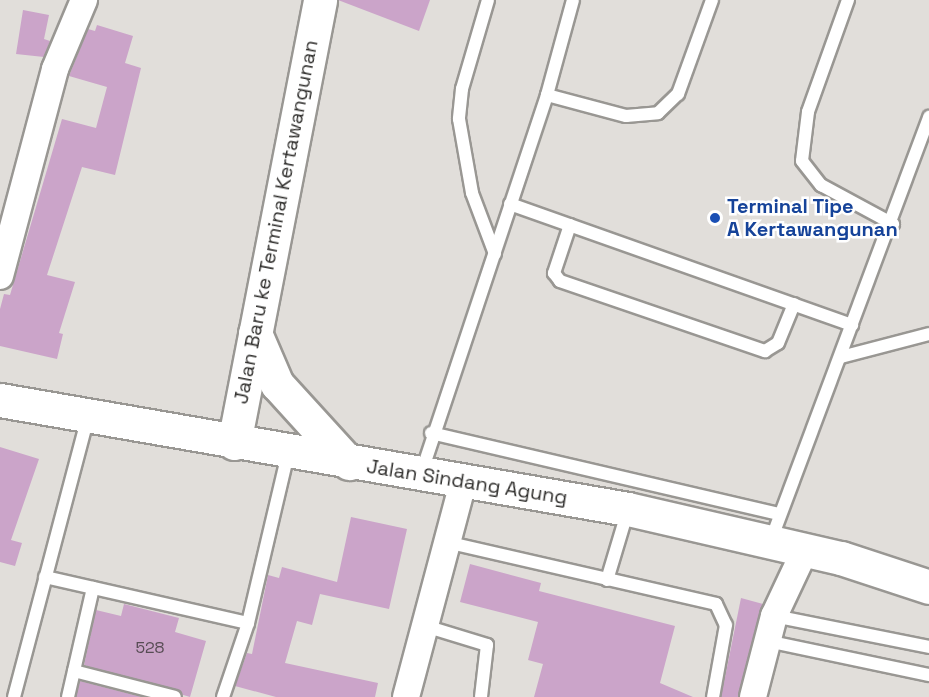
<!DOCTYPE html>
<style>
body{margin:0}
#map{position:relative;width:929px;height:697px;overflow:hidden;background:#e1deda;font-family:"Space Grotesk",sans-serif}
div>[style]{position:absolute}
.building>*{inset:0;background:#cba4c9}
.roads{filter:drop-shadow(2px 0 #999793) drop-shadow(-2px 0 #999793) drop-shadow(0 2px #999793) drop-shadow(0 -2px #999793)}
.lane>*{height:12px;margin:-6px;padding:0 6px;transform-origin:6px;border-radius:6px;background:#fff}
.street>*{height:26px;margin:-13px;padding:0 13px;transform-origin:13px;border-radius:13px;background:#fff}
.secondary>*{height:33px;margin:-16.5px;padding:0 16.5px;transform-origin:16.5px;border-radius:16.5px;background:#fff}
.primary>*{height:33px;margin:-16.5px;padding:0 16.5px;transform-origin:16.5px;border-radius:16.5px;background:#fff}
.dots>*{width:16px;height:16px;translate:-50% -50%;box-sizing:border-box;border:3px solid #fff;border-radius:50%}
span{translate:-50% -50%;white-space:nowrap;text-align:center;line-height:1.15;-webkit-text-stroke:5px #fff;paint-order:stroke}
.number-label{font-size:16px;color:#574c54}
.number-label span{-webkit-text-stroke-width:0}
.transit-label{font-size:20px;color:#164399;font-weight:700}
.left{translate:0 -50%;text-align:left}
.street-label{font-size:20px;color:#302f2d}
</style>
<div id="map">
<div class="building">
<i style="clip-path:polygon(338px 0,430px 0,419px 31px)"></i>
<i style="clip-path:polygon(23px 10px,49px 15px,44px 39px,50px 41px,44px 57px,16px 54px)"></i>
<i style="clip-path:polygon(97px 25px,133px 36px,125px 63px,141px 68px,115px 175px,82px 167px,47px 275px,75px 282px,59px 333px,63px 334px,57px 359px,0 346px,0 309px,4px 294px,10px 295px,62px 119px,96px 128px,107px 87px,69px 76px,88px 29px,95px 31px)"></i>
<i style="clip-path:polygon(0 447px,39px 459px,11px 540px,22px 543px,15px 566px,0 562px)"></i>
<i style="clip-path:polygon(351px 517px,407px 529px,389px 609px,320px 594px,312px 625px,297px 621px,285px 663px,378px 683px,375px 697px,276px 697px,235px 686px,247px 653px,252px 654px,268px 575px,279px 578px,282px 567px,337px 582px)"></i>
<i style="clip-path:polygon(470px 564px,541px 583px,539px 591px,675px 626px,660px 683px,693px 697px,534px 697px,543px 664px,528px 660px,538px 622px,460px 602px)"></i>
<i style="clip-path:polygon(741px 598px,763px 604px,738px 697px,721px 697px)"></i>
<i style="clip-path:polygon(124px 604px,179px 618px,175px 632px,206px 641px,190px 697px,84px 665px,96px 610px,121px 616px)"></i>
<i style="clip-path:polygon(80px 681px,142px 697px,76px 697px)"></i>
</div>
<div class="roads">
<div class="lane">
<i style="left:488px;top:0;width:93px;rotate:106.3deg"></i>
<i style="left:462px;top:89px;width:30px;rotate:96deg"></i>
<i style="left:459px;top:119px;width:75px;rotate:80deg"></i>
<i style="left:472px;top:193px;width:65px;rotate:69.3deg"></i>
<i style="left:848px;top:0;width:119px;rotate:109.7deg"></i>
<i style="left:808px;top:112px;width:49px;rotate:97deg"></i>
<i style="left:802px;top:161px;width:31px;rotate:52deg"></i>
<i style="left:821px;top:185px;width:82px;rotate:28.4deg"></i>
<i style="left:547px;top:95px;width:98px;rotate:-74.7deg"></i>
<i style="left:510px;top:204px;width:363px;rotate:19.5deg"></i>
<i style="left:570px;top:225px;width:51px;rotate:108.4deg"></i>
<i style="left:554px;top:273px;width:10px;rotate:53deg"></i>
<i style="left:560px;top:281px;width:217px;rotate:18.9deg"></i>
<i style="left:765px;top:351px;width:15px;rotate:-32deg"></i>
<i style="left:778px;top:343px;width:42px;rotate:-67.7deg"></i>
<i style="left:841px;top:357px;width:91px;rotate:-14.6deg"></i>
<i style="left:431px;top:433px;width:356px;rotate:13.1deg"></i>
<i style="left:422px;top:471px;width:396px;rotate:-71.6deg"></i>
<i style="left:547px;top:95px;width:82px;rotate:14.9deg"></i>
<i style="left:626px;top:116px;width:32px;rotate:-5deg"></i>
<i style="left:658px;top:113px;width:28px;rotate:-44deg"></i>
<i style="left:678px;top:94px;width:100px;rotate:-70.1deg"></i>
<i style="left:771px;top:540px;width:452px;rotate:-69.5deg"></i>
<i style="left:446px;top:542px;width:277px;rotate:12.9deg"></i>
<i style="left:716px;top:604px;width:23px;rotate:65deg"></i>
<i style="left:726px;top:625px;width:73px;rotate:100.2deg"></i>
<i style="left:45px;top:577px;width:208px;rotate:12.8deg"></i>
<i style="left:607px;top:580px;width:73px;rotate:-73.3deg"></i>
<i style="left:774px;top:616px;width:158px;rotate:11.3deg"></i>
<i style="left:425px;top:626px;width:65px;rotate:17deg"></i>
<i style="left:487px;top:645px;width:52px;rotate:96.6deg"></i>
<i style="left:767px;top:641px;width:166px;rotate:11.9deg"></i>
<i style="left:74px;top:671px;width:104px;rotate:14.4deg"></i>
<i style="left:14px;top:697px;width:290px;rotate:-75.2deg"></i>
<i style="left:68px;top:697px;width:112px;rotate:-77.1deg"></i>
<i style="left:223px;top:697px;width:78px;rotate:-71.3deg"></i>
<i style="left:248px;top:623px;width:174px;rotate:-76.7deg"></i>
</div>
<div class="street">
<i style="left:0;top:276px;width:214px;rotate:-75.1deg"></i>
<i style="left:55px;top:69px;width:75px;rotate:-67.2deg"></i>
<i style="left:406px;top:697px;width:226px;rotate:-75.1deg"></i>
<i style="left:753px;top:697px;width:84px;rotate:-75.5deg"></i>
<i style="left:774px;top:616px;width:73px;rotate:-64.8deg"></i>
</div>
<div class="secondary">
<i style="left:234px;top:443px;width:451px;rotate:-79deg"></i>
</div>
<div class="primary">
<i style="left:255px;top:333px;width:56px;rotate:66.7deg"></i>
<i style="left:277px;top:384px;width:107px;rotate:47.7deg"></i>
<i style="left:0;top:400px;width:637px;rotate:9.85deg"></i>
<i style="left:628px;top:509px;width:219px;rotate:13deg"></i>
<i style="left:841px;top:558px;width:93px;rotate:18.2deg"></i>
</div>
</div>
<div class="dots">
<i style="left:715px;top:218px;background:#1a4fb4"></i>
</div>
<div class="number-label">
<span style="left:150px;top:648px">528</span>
</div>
<div class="transit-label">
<span class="left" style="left:727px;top:218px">Terminal Tipe<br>A Kertawangunan</span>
</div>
<div class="street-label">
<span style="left:276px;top:222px;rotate:-79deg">Jalan Baru ke Terminal Kertawangunan</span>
<span style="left:467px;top:482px;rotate:9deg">Jalan Sindang Agung</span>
</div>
</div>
